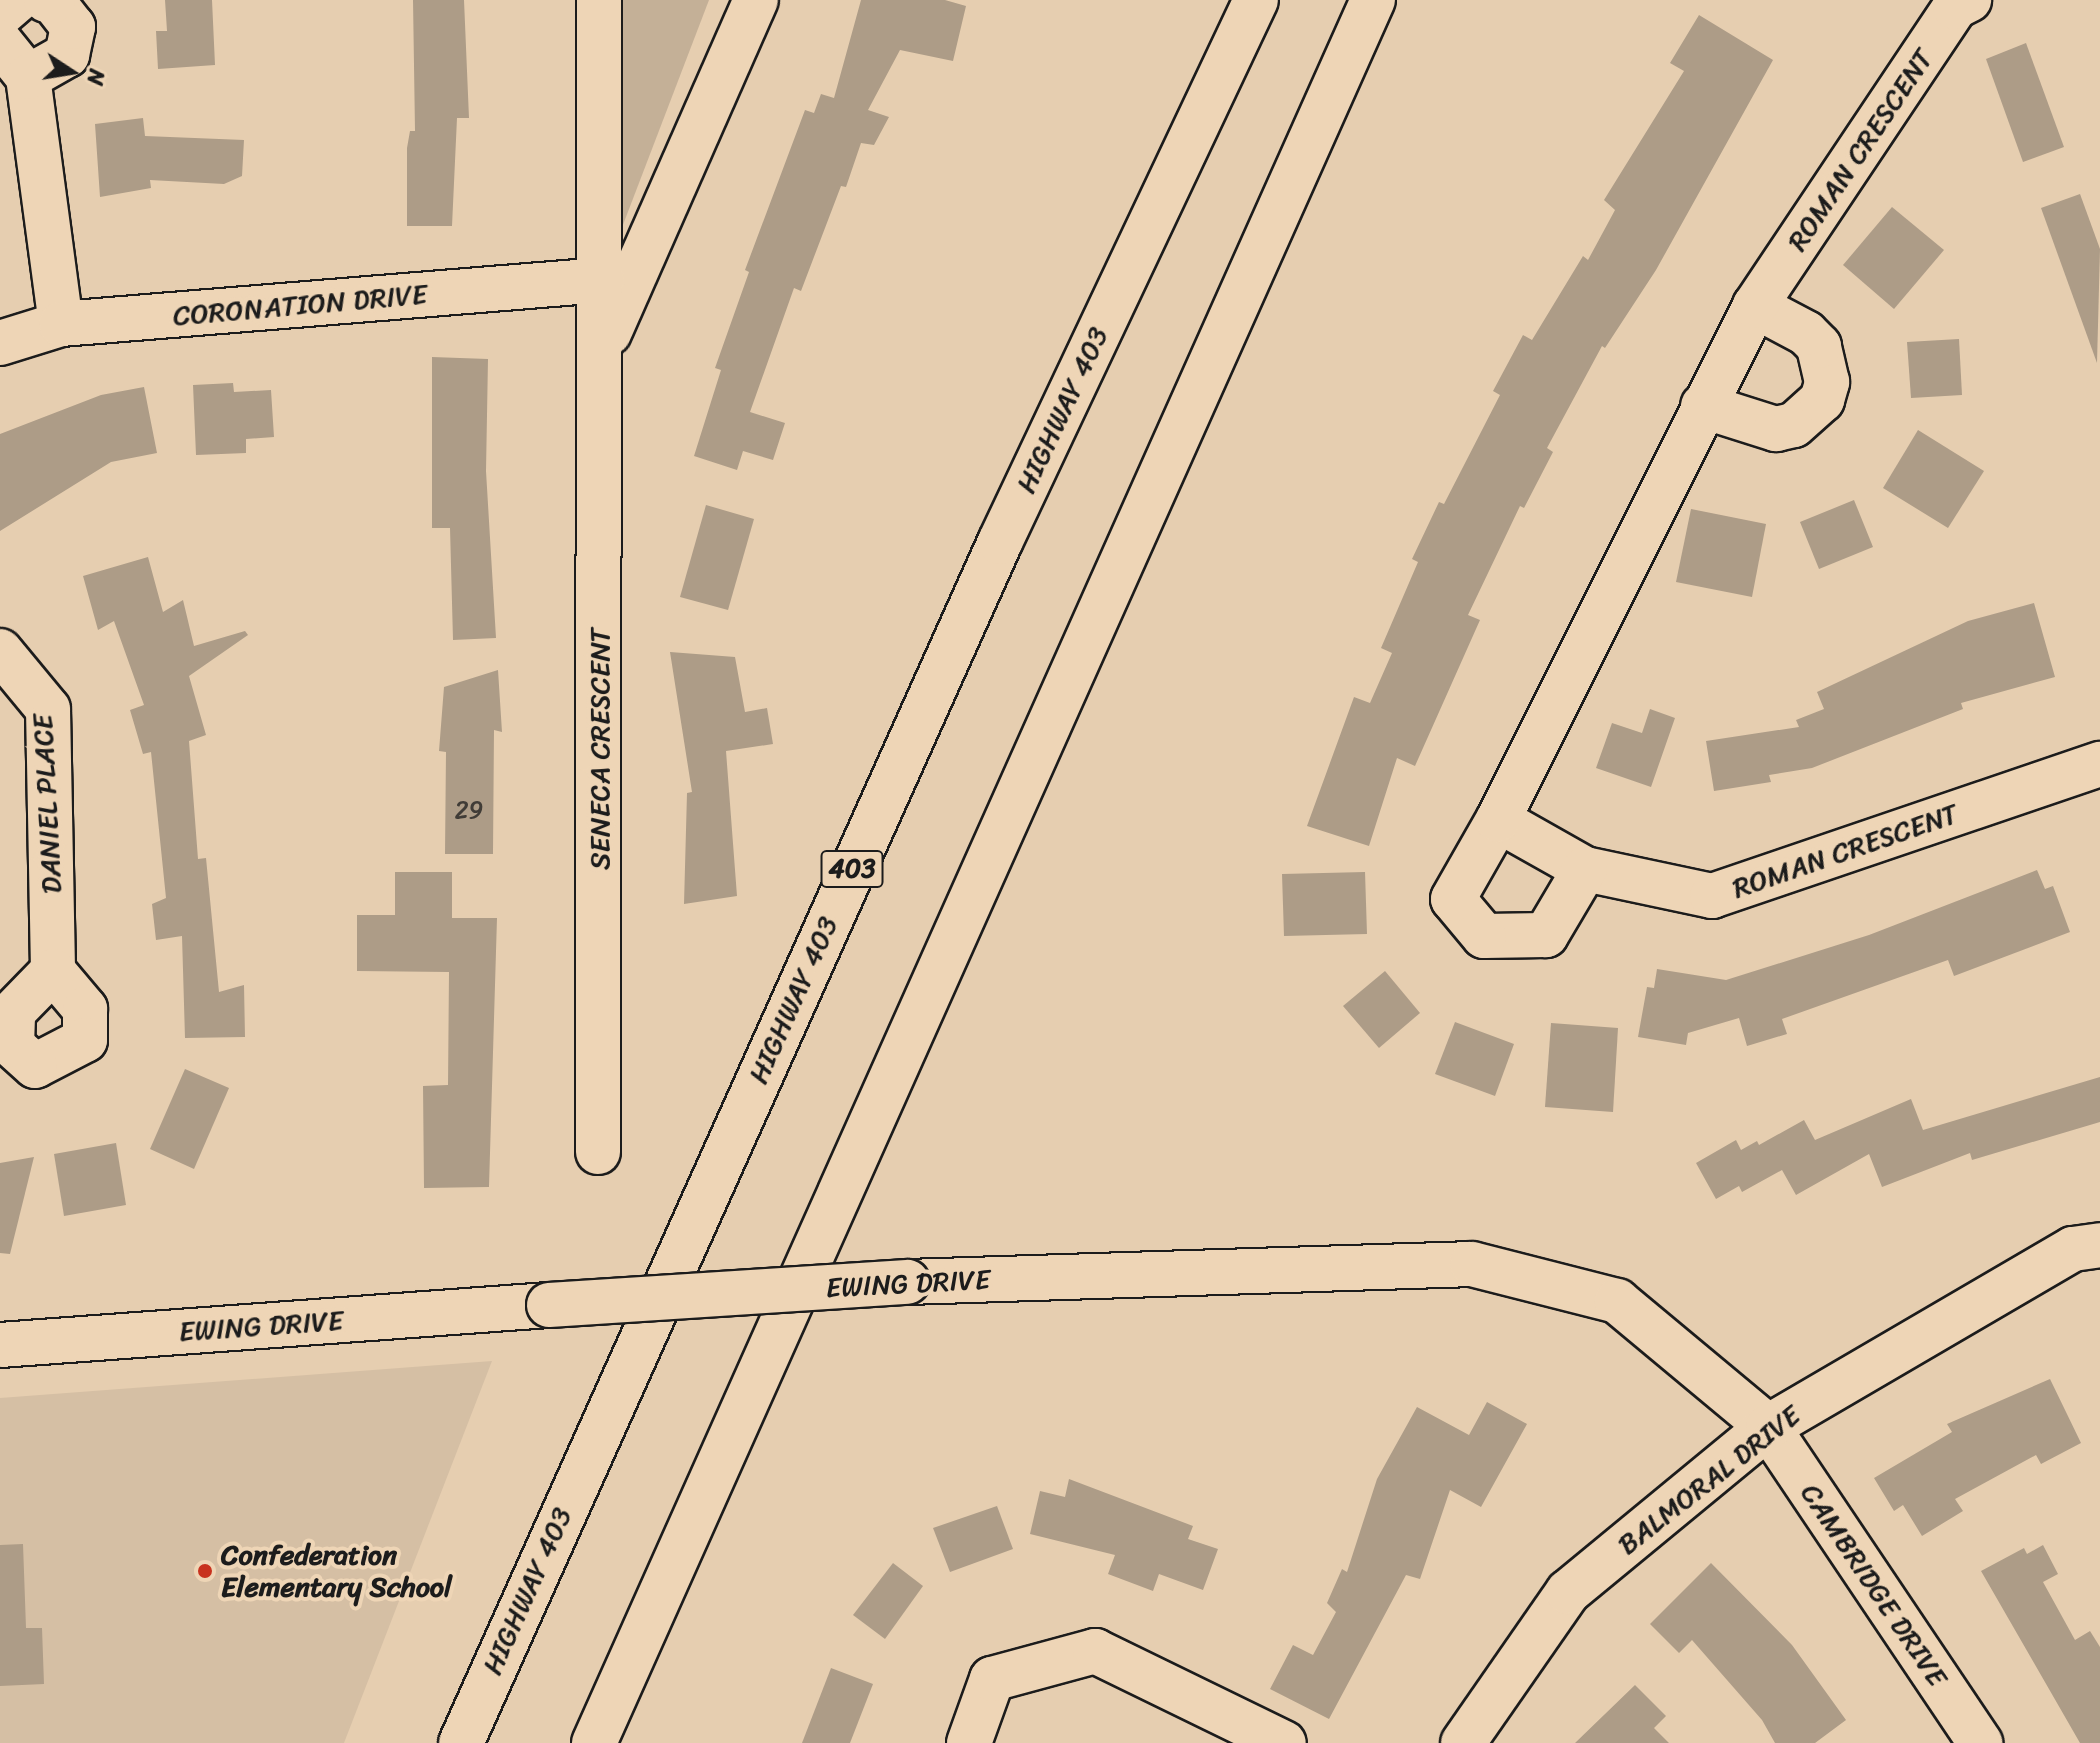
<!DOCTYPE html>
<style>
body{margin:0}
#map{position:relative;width:2100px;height:1743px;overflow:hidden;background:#e6ceb0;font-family:Sriracha,sans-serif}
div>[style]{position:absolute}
.built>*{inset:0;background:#d5bfa4}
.green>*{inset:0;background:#c4b097}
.building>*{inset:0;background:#ad9c87}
.roads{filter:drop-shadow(2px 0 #1c1c1c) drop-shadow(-2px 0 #1c1c1c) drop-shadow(0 2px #1c1c1c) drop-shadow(0 -2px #1c1c1c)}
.minor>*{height:44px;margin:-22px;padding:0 22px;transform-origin:22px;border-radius:22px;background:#eed5b6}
.highway>*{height:44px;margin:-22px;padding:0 22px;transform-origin:22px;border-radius:22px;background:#eed5b6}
.bridges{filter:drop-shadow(2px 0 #1c1c1c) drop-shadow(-2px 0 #1c1c1c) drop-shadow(0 2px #1c1c1c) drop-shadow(0 -2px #1c1c1c)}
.minor-bridge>*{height:44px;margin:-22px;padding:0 22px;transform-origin:22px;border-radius:22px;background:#eed5b6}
.dots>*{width:22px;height:22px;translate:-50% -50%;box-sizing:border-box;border:4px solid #eed5b6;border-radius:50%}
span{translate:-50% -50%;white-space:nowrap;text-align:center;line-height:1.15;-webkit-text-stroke:8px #eed5b6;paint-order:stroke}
.number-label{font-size:24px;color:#403c37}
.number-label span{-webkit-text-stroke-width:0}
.shield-label span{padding:2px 6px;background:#eed5b6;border:2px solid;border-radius:6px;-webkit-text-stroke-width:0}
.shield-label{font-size:26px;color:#1c1c1c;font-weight:700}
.street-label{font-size:28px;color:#1c1c1c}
.poi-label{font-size:28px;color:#1c1c1c;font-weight:700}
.left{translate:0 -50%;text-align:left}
.north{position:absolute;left:32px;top:32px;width:80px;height:80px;-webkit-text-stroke:6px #eed5b6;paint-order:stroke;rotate:102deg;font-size:22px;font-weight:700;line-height:32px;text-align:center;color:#1c1c1c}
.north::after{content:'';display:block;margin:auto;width:28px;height:36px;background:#1c1c1c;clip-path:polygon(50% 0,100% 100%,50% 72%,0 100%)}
</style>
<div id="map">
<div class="built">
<i style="clip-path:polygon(492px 1361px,344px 1743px,0 1743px,0 1398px)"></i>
</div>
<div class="green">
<i style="clip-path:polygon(620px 0,709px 0,621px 230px)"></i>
</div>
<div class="building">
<i style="clip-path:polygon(165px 0,212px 0,215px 65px,158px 69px,156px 31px,167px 31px)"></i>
<i style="clip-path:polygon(413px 0,464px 0,469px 118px,457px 118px,452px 226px,407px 226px,407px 148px,410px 131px,415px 131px)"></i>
<i style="clip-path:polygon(861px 0,945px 0,966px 6px,953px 61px,900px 50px,868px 110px,889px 117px,874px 145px,861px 143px,846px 187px,841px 186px,801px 291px,794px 288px,750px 412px,785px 423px,773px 460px,743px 451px,737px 470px,694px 456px,721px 370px,715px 368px,749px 272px,745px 270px,805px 110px,814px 113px,821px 94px,834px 98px)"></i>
<i style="clip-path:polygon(1699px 15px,1773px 60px,1656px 270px,1605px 348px,1602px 346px,1547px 448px,1553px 452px,1524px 508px,1520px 506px,1468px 615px,1480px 620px,1415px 766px,1397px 758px,1369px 846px,1307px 826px,1354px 697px,1370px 703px,1392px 653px,1381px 648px,1418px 562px,1412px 559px,1439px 502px,1444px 504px,1500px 395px,1493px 391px,1523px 335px,1532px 340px,1583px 256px,1588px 260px,1615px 210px,1604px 200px,1684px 71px,1670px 63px)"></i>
<i style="clip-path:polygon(2026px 43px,2064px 147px,2023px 162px,1986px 59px)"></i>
<i style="clip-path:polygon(143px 118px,145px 136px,244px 140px,242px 176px,224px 184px,150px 180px,151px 188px,100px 197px,95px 124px)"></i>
<i style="clip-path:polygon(2080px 194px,2100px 249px,2097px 363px,2041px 208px)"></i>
<i style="clip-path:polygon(1892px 207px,1944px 250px,1894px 309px,1843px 265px)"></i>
<i style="clip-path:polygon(1959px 339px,1962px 395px,1911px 398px,1907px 342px)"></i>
<i style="clip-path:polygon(432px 357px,488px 359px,486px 471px,496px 638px,453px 640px,450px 528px,432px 528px)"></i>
<i style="clip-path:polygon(233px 383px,234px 392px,271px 390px,274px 437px,246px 439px,246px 453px,196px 455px,193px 385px)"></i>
<i style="clip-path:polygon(144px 387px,157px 453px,111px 462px,0 531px,0 434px,101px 395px)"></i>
<i style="clip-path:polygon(1918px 430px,1984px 471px,1948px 528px,1883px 488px)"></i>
<i style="clip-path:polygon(1854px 500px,1873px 547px,1819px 569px,1800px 522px)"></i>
<i style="clip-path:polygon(706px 505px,754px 519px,728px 610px,680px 597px)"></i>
<i style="clip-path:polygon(1691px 509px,1766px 524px,1752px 597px,1676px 582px)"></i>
<i style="clip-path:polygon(148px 557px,163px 612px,183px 600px,194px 646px,245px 631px,248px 635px,189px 676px,206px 735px,189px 741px,198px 859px,206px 858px,219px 992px,244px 985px,245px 1037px,185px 1038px,182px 936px,156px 940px,152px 904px,166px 898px,151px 752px,143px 754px,130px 710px,144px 705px,114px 621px,98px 630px,83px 576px)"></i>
<i style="clip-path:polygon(2034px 603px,2055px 677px,1961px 703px,1963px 709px,1812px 768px,1769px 775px,1771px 782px,1714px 791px,1706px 741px,1799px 727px,1796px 720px,1824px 709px,1817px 692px,1968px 621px)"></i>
<i style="clip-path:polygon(670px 652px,735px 657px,745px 712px,767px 708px,773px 744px,726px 751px,737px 896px,684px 904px,687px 793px,692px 792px)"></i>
<i style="clip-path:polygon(498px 670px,502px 732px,494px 730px,493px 854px,445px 854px,446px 752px,439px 751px,444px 687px)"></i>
<i style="clip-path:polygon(1650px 709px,1675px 718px,1651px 787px,1596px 768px,1612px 723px,1642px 733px)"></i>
<i style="clip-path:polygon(2037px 870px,2045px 889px,2053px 886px,2070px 932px,1954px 976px,1948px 960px,1782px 1019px,1787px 1034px,1747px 1046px,1739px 1018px,1688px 1033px,1686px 1045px,1638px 1037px,1647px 987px,1654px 988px,1657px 969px,1726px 980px,1869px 935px)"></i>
<i style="clip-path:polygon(395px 872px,452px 872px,452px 918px,497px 918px,489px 1187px,424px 1188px,423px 1086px,448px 1085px,449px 972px,357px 971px,357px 915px,395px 915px)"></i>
<i style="clip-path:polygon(1365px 872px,1367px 934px,1284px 936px,1282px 874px)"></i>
<i style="clip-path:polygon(1385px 971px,1420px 1013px,1379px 1048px,1343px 1006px)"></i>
<i style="clip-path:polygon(1455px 1022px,1514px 1044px,1495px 1096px,1435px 1074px)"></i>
<i style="clip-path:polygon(1551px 1023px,1618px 1028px,1613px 1112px,1545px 1107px)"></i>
<i style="clip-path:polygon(185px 1069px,229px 1088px,194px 1169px,150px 1149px)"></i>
<i style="clip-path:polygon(2100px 1077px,2100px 1122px,1972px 1160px,1970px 1153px,1882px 1187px,1869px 1154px,1796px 1195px,1782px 1170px,1742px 1192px,1739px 1186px,1716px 1199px,1696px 1163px,1736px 1140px,1741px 1150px,1757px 1141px,1759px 1145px,1804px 1120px,1815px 1140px,1911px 1099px,1923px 1130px)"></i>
<i style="clip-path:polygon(116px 1143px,126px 1205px,64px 1216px,54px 1154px)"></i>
<i style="clip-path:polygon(34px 1157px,10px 1254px,0 1253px,0 1163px)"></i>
<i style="clip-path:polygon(2050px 1379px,2081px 1443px,2041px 1464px,2036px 1455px,1955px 1499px,1963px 1511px,1922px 1536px,1903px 1505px,1894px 1511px,1874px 1478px,1952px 1432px,1947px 1424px)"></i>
<i style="clip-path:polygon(1487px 1402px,1527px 1424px,1481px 1507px,1450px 1490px,1420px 1579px,1406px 1575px,1329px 1719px,1270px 1689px,1293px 1645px,1313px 1655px,1336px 1612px,1327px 1603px,1342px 1569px,1347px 1572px,1377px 1479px,1417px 1407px,1469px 1435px)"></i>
<i style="clip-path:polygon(1069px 1479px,1193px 1526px,1188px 1539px,1218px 1549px,1203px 1590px,1159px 1574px,1153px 1591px,1108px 1574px,1115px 1555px,1030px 1534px,1040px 1491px,1065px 1497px)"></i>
<i style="clip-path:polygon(997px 1506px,1013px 1549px,950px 1572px,933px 1528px)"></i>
<i style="clip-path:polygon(23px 1544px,26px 1628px,42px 1628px,44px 1684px,0 1686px,0 1545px)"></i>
<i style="clip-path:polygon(2043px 1545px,2058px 1574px,2043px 1582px,2075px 1640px,2090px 1631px,2100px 1647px,2100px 1743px,2080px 1743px,1981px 1571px,2024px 1548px,2027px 1554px)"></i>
<i style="clip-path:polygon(893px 1563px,923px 1586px,885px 1639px,853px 1615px)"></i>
<i style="clip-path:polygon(1711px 1563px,1792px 1645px,1846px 1720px,1815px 1743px,1775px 1743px,1762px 1720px,1692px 1640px,1679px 1653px,1650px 1624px)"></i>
<i style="clip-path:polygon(831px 1668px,873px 1684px,850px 1743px,802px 1743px)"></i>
<i style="clip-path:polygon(1635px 1685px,1666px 1716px,1654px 1728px,1669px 1743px,1575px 1743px)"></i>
</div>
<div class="roads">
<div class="minor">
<i style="left:0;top:15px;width:23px;rotate:-41deg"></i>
<i style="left:0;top:42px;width:45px;rotate:51.3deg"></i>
<i style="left:28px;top:77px;width:249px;rotate:82.4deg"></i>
<i style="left:28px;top:77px;width:45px;rotate:-29.4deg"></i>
<i style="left:67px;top:55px;width:29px;rotate:-78deg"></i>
<i style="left:73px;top:27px;width:33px;rotate:-128deg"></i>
<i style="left:53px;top:1px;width:7px;rotate:-172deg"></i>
<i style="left:609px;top:333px;width:364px;rotate:-66.2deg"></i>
<i style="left:0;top:343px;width:64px;rotate:-17.3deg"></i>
<i style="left:61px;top:324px;width:543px;rotate:-4.65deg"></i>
<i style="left:1703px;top:406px;width:77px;rotate:17.5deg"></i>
<i style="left:1776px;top:429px;width:18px;rotate:-13deg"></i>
<i style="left:1794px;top:425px;width:38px;rotate:-42deg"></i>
<i style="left:1822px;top:400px;width:19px;rotate:-74deg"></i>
<i style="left:1827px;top:382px;width:37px;rotate:-103deg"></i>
<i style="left:1819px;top:346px;width:18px;rotate:-135deg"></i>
<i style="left:1806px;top:333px;width:58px;rotate:-152.1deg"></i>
<i style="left:0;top:651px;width:75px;rotate:50.4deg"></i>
<i style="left:48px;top:709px;width:262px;rotate:88.9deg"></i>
<i style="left:53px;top:971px;width:50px;rotate:49.9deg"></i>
<i style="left:85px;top:1009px;width:31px;rotate:90deg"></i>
<i style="left:85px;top:1040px;width:56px;rotate:152.5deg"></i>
<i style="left:35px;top:1066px;width:31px;rotate:-138deg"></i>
<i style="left:12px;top:1045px;width:33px;rotate:-88deg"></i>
<i style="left:13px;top:1012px;width:57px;rotate:-45.7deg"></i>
<i style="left:1498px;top:820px;width:100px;rotate:29.4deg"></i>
<i style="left:1585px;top:869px;width:130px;rotate:12deg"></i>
<i style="left:1712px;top:896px;width:410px;rotate:-18.8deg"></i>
<i style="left:1585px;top:869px;width:77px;rotate:120.6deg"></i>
<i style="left:1546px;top:935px;width:62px;rotate:179.1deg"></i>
<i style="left:1484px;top:936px;width:48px;rotate:-130deg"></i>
<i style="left:1453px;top:899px;width:91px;rotate:-60.3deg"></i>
<i style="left:1498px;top:820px;width:575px;rotate:-63.43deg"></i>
<i style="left:1755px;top:306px;width:360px;rotate:-56.2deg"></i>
<i style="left:1955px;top:7px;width:16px;rotate:-27deg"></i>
<i style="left:598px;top:1152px;width:1152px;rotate:-89.95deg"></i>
<i style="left:907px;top:1282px;width:565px;rotate:-1.82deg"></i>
<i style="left:1472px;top:1264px;width:150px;rotate:14.3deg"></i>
<i style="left:1617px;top:1301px;width:197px;rotate:39.8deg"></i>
<i style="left:1768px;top:1427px;width:381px;rotate:56.1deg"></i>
<i style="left:0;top:1345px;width:550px;rotate:-4.17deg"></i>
<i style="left:969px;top:1743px;width:68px;rotate:-70.2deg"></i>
<i style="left:992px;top:1679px;width:107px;rotate:-15.2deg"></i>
<i style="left:1095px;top:1651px;width:210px;rotate:26deg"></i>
<i style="left:1463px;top:1743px;width:184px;rotate:-55.2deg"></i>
<i style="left:1568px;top:1592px;width:259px;rotate:-39.5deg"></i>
<i style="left:1768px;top:1427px;width:353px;rotate:-30.3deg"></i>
<i style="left:2073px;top:1249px;width:27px;rotate:-8deg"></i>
</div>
<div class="highway">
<i style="left:461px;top:1743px;width:1316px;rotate:-65.83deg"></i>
<i style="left:1000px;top:542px;width:599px;rotate:-64.72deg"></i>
<i style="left:594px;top:1743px;width:1909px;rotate:-65.92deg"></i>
</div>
</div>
<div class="bridges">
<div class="minor-bridge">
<i style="left:549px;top:1305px;width:359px;rotate:-3.7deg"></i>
</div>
</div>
<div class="dots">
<i style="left:205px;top:1571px;background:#c8321e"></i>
</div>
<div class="number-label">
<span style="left:469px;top:811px">29</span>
</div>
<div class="shield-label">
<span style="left:852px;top:869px">403</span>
</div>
<div class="street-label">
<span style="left:1860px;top:150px;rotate:-56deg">ROMAN CRESCENT</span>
<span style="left:300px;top:305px;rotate:-5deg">CORONATION DRIVE</span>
<span style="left:1062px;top:410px;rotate:-65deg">HIGHWAY 403</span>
<span style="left:600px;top:749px;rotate:-90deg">SENECA CRESCENT</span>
<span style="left:47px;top:804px;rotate:-93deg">DANIEL PLACE</span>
<span style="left:1845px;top:851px;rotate:-19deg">ROMAN CRESCENT</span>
<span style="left:793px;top:1000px;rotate:-66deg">HIGHWAY 403</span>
<span style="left:908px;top:1284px;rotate:-3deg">EWING DRIVE</span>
<span style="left:261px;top:1326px;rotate:-4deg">EWING DRIVE</span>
<span style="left:1709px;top:1480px;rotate:-38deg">BALMORAL DRIVE</span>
<span style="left:1874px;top:1585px;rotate:56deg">CAMBRIDGE DRIVE</span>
<span style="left:527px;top:1591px;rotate:-66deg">HIGHWAY 403</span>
</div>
<div class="poi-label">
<span class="left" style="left:221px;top:1571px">Confederation<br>Elementary School</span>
</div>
<div class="north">N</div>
</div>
